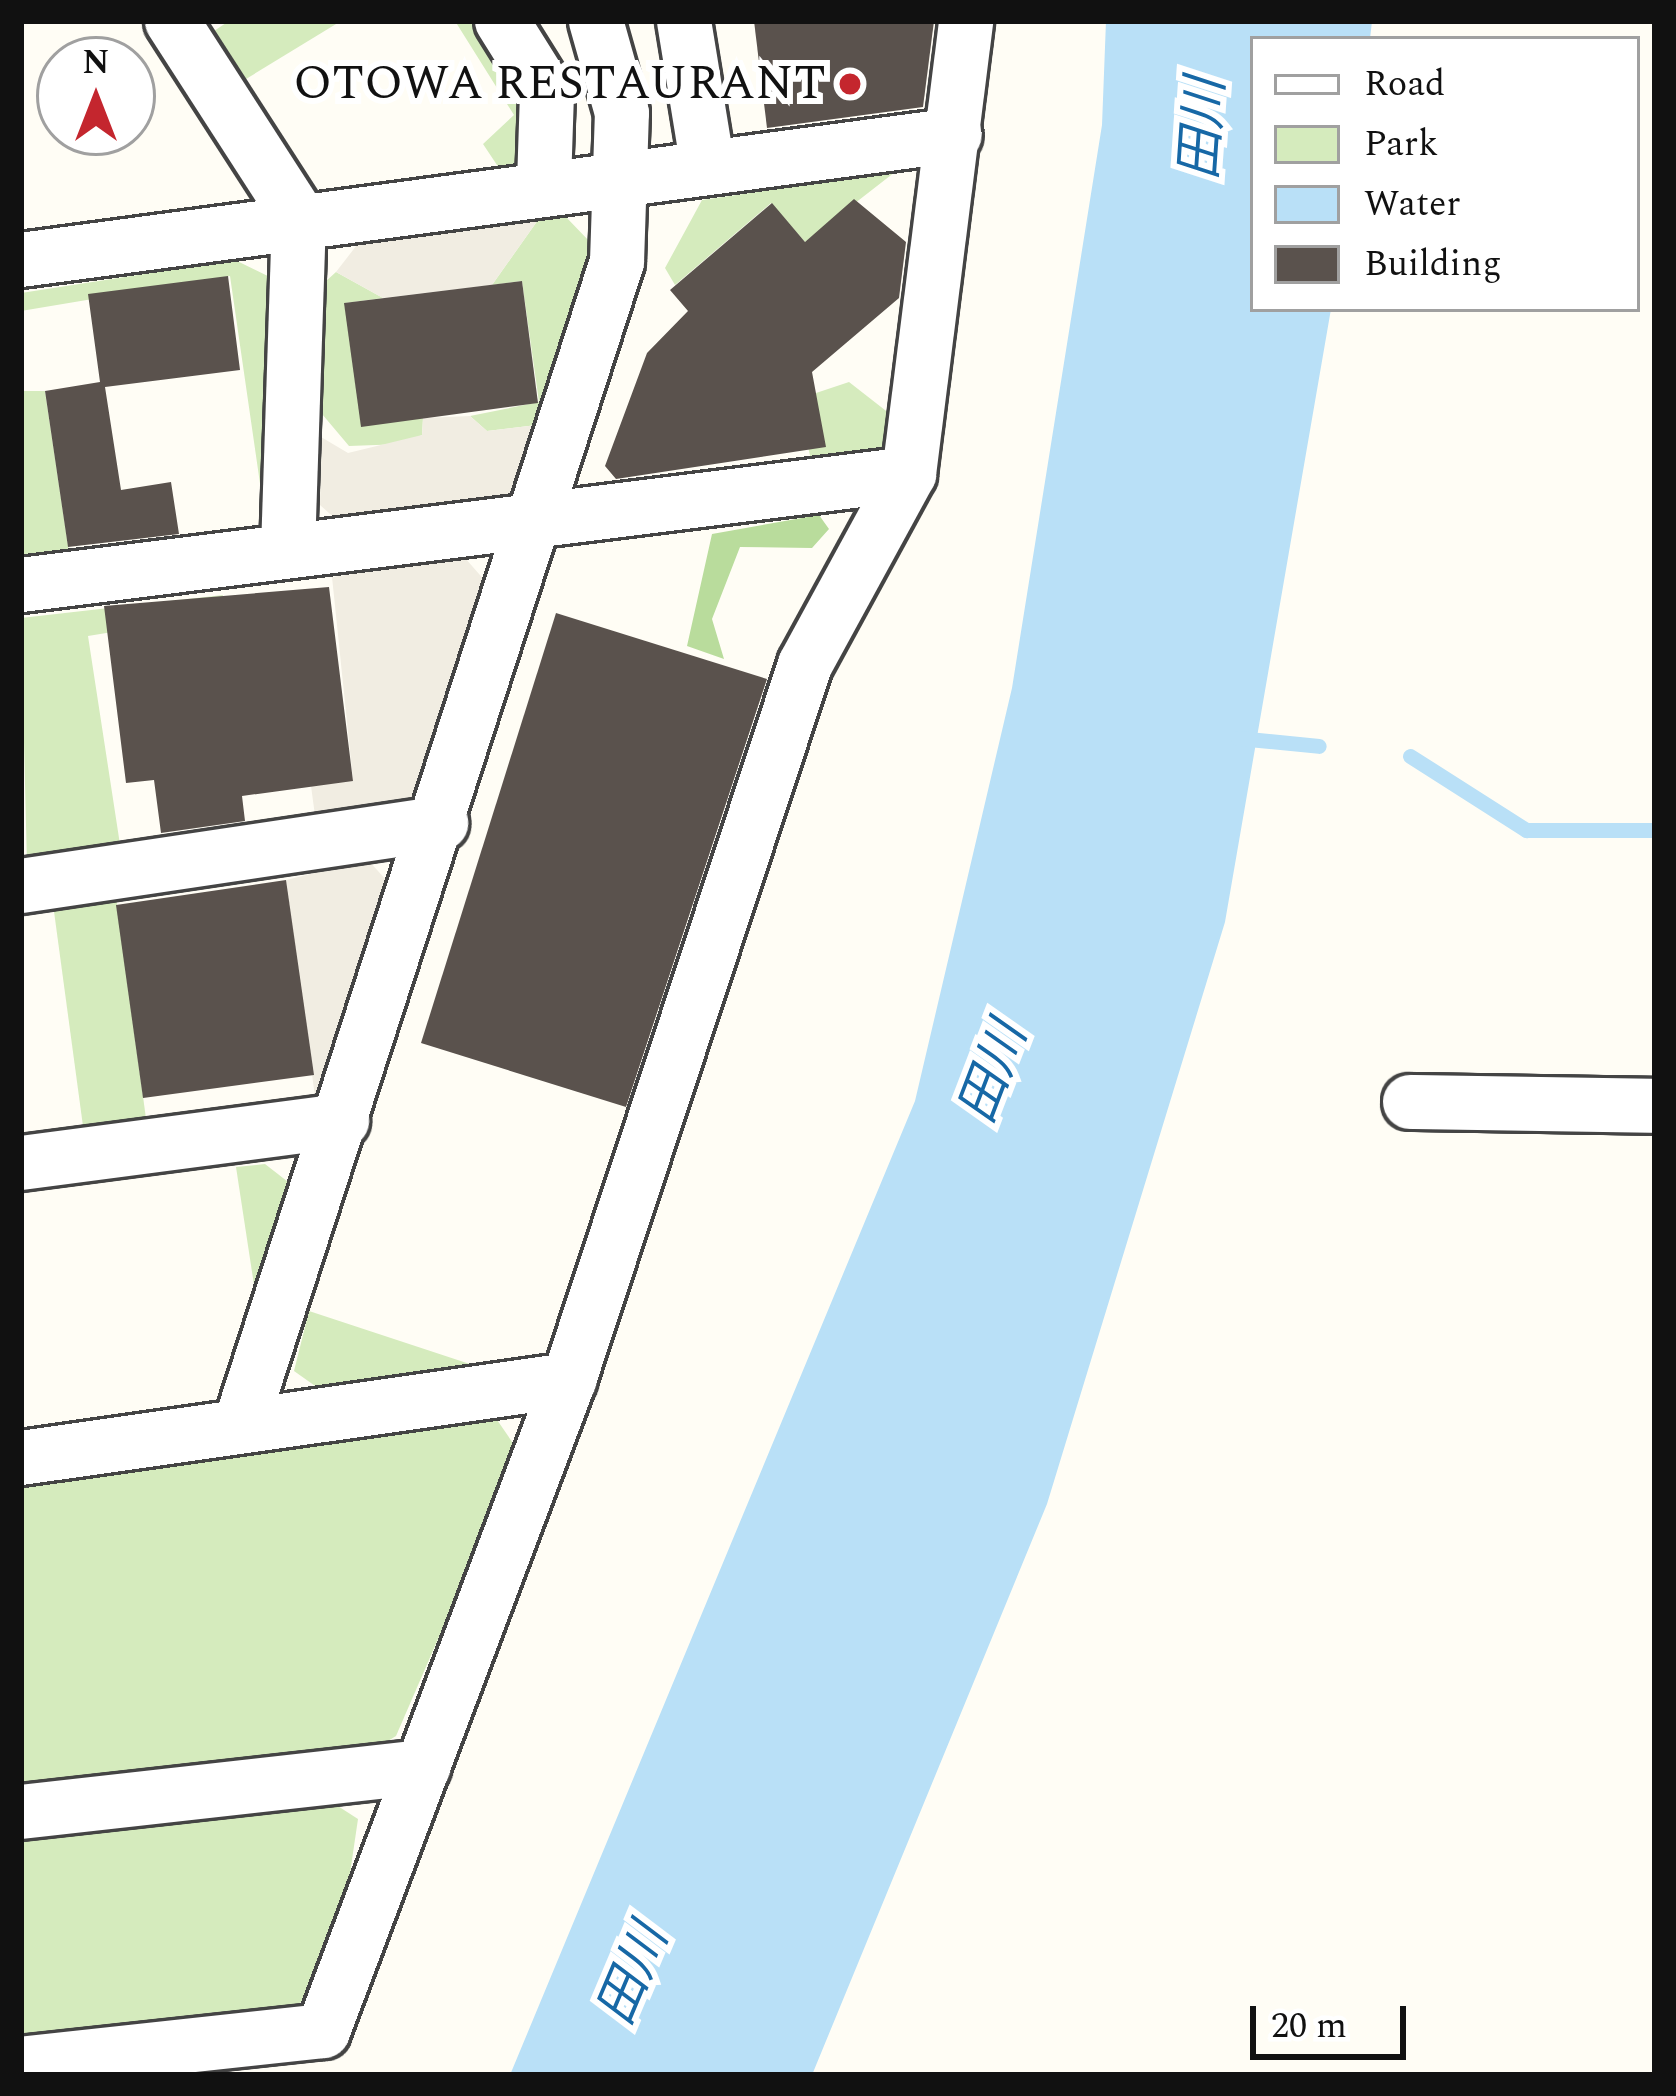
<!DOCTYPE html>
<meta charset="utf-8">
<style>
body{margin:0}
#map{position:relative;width:1676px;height:2096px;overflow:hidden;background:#fffdf5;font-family:Spectral,"Noto Sans JP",serif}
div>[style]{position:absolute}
.green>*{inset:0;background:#d5ebbd}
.forest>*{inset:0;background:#b9dc9c}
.plaza>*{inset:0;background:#f1ede2}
.water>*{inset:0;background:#b9e0f7}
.stream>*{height:15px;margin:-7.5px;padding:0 7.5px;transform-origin:7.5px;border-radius:7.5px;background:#b9e0f7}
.building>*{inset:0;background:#5a524d}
.roads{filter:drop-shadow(3px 0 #444) drop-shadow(-3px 0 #444) drop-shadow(0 3px #444) drop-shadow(0 -3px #444)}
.minor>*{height:54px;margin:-27px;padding:0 27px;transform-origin:27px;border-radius:27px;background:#fff}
.dots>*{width:33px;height:33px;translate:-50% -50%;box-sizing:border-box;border:6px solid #fff;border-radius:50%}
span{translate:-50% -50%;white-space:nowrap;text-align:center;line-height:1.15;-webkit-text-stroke:12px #fff;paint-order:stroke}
.poi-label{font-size:48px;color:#111}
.right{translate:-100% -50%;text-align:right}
.water-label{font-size:51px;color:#1768a6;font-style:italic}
.frame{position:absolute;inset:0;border:24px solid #111;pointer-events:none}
.legend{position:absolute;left:1250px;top:36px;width:390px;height:276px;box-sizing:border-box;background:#fff;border:3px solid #a0a0a0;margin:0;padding:15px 21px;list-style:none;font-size:36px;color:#111}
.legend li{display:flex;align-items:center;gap:24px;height:60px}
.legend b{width:60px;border:3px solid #a0a0a0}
.north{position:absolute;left:36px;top:36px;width:120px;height:120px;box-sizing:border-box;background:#fff;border:3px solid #a0a0a0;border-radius:50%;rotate:0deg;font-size:33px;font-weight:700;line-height:48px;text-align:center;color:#111}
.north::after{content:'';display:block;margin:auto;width:42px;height:54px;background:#c4262e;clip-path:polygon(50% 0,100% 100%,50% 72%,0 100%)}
.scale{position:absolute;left:1250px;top:2006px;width:156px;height:54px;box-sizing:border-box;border:6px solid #111;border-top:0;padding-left:15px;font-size:36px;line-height:42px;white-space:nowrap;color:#111;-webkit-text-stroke:9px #fff;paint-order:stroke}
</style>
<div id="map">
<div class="green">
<i style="clip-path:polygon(229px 21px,341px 21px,246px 79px,214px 31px)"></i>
<i style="clip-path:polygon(455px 21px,490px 21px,534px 121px,515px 175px,505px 177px,483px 144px,514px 115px)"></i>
<i style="clip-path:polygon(895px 172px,805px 242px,771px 203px,675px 285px,665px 268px,702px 200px)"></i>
<i style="clip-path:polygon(565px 216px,591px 243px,545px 424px,487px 431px,470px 416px,539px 402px,522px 281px,492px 285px,538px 220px)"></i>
<i style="clip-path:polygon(235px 260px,282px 283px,264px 511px,230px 276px,21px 311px,21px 293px)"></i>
<i style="clip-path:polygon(336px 272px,383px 298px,345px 303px,423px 418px,422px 435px,403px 444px,349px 446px,322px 414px,325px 282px)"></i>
<i style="clip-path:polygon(849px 382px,890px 414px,892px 452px,812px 465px,798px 399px)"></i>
<i style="clip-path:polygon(21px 391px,45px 391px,70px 559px,21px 575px)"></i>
<i style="clip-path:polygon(223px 595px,216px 615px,88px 636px,121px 851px,27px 866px,21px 618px)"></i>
<i style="clip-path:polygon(116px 897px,147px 1126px,85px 1141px,53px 904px)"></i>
<i style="clip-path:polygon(265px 1164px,301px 1192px,256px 1298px,236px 1167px)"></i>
<i style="clip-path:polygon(309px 1311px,485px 1369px,318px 1388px,294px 1371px)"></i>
<i style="clip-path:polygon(493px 1414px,519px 1452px,396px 1736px,367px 1754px,21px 1795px,21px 1478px)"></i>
<i style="clip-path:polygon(330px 1801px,358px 1819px,349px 1880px,302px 2001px,278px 2021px,21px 2048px,21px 1834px)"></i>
</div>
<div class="forest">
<i style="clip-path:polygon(819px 515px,829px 529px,812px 548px,740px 547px,712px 619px,724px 659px,687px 646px,712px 534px)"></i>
</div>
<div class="plaza">
<i style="clip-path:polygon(538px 220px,492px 285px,383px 298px,336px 272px,360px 241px)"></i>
<i style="clip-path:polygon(470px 416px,487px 431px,545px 424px,526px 483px,492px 510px,349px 531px,320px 505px,321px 437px,348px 453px,422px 435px,423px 418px)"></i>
<i style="clip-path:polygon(465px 558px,494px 591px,421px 797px,316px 823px,311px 786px,353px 780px,332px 577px)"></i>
<i style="clip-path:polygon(368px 860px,397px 892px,316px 1104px,286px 880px)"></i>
</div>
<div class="water">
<i style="clip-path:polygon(1106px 21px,1372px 21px,1370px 39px,1253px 39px,1253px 309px,1331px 309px,1225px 922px,1047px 1504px,812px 2075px,510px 2075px,915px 1101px,1012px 688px,1102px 125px)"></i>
</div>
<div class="stream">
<i style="left:1238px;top:738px;width:81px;rotate:5.6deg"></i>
<i style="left:1410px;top:756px;width:138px;rotate:32.5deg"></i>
<i style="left:1526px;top:830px;width:129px"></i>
</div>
<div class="building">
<i style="clip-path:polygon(754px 21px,934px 21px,923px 107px,767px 128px)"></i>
<i style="clip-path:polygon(854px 199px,906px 242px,899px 298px,812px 372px,826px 447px,616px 479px,605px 466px,647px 353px,688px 311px,670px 290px,772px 203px,805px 242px)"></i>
<i style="clip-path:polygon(228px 276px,240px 370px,105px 387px,121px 490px,171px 482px,179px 534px,68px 547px,45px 391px,100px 382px,88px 294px)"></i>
<i style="clip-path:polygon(522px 281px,538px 403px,361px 427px,344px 303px)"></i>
<i style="clip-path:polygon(329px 587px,353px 781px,242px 796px,245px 821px,161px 833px,154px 780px,126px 783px,104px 606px)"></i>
<i style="clip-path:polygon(556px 613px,767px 679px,626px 1107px,421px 1043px)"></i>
<i style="clip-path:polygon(286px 880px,314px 1075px,143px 1098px,116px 905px)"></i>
</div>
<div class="roads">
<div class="minor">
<i style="left:172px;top:21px;width:234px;rotate:57.2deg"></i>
<i style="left:299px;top:218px;width:331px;rotate:91.9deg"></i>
<i style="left:502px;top:21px;width:85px;rotate:58deg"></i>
<i style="left:547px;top:93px;width:90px;rotate:91.9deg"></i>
<i style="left:684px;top:21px;width:142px;rotate:80.7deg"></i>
<i style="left:21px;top:260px;width:942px;rotate:-7.62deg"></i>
<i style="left:909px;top:474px;width:457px;rotate:-82.8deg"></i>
<i style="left:21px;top:585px;width:895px;rotate:-7.13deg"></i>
<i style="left:909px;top:474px;width:217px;rotate:118.6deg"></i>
<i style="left:805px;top:665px;width:753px;rotate:108.27deg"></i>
<i style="left:569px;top:1380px;width:696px;rotate:110.7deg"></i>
<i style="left:323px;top:2031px;width:304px;rotate:173.8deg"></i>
<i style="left:21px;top:886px;width:425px;rotate:-8.5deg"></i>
<i style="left:1410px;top:1102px;width:245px;rotate:0.9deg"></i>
<i style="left:21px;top:1163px;width:324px;rotate:-7.5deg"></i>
<i style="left:242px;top:1420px;width:1217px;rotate:-72.06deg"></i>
<i style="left:617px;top:262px;width:149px;rotate:-88.1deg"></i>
<i style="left:622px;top:113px;width:96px;rotate:-105.8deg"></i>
<i style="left:21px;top:1458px;width:554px;rotate:-8.1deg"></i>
<i style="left:21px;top:1812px;width:405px;rotate:-6.4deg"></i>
</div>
</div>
<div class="dots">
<i style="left:850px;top:84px;background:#c4262e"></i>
</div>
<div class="poi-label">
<span class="right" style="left:826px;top:84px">OTOWA RESTAURANT</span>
</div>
<div class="water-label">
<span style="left:1204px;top:129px;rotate:-86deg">田川</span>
<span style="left:994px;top:1073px;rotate:-69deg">田川</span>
<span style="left:634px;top:1975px;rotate:-67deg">田川</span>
</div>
<div class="frame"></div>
<ul class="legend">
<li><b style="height:15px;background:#fff"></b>Road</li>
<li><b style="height:33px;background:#d5ebbd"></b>Park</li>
<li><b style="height:33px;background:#b9e0f7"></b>Water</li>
<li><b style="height:33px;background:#5a524d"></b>Building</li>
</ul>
<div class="north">N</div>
<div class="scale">20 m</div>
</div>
